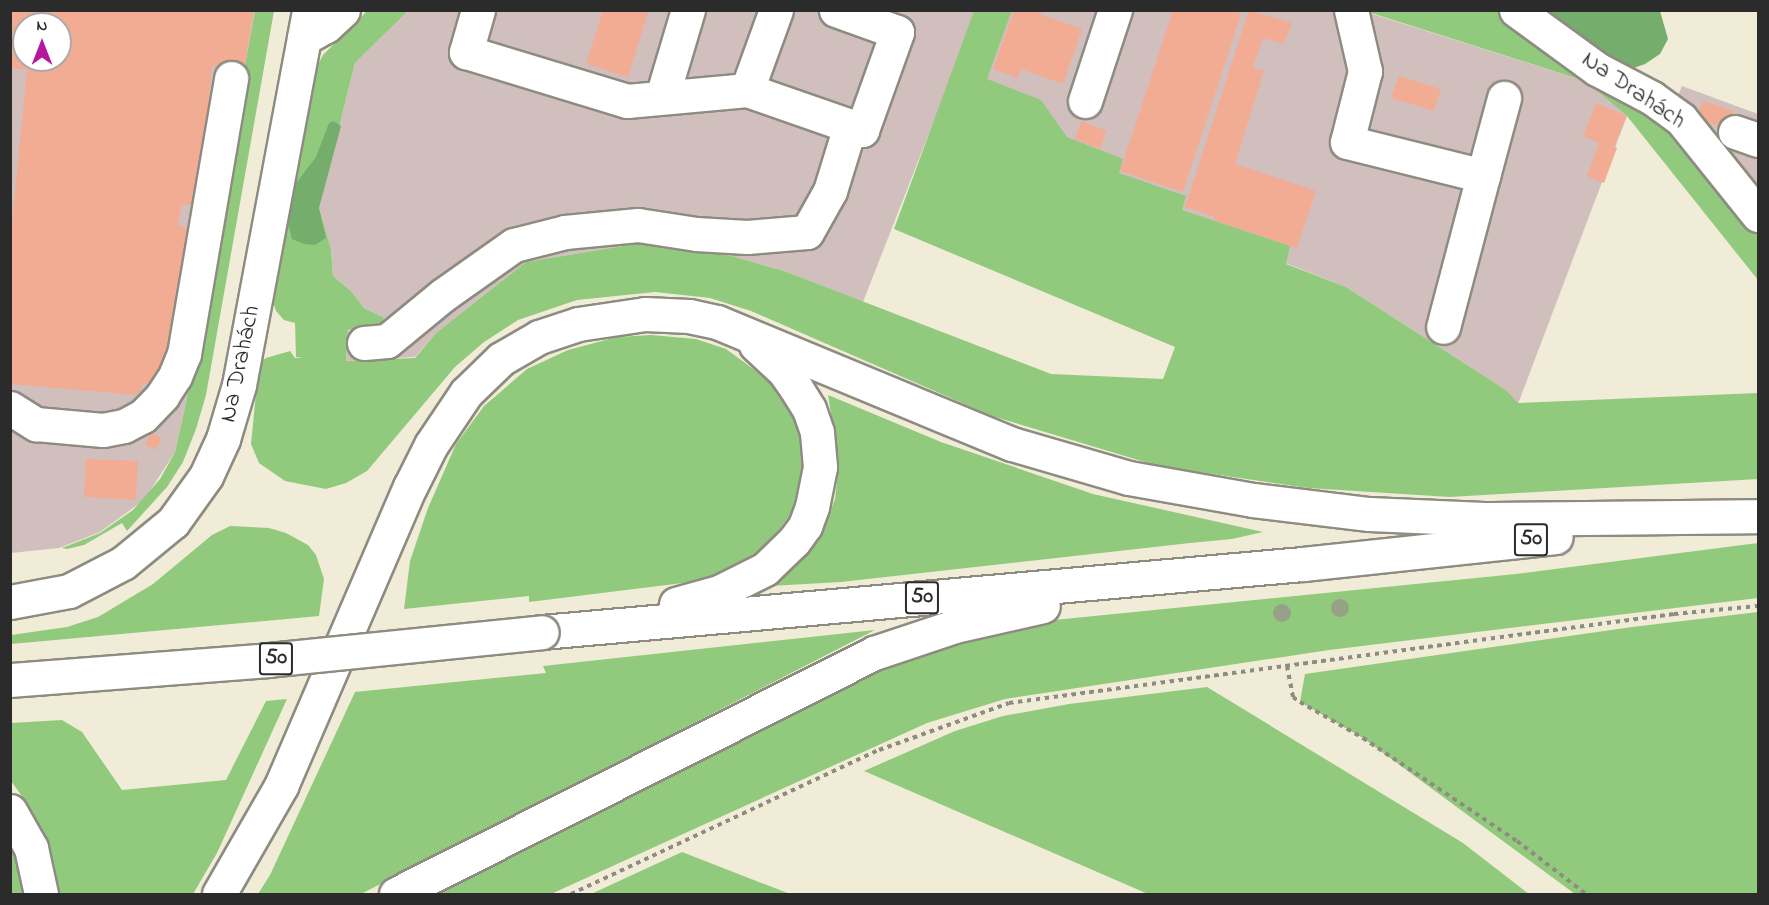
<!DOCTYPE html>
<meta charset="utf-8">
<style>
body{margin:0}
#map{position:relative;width:1769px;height:905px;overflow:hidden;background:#f0ecd7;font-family:"Indie Flower",sans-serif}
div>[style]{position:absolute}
.industrial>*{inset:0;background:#d1bfbe}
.green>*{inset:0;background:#92ca7d}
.forest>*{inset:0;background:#75ae6c}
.building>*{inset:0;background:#f3ac94}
.path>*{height:4px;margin-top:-2px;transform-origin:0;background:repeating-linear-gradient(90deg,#8e8c81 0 4.5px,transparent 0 9px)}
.roads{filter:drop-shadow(2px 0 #8e8c81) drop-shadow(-2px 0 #8e8c81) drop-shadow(0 2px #8e8c81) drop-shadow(0 -2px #8e8c81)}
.minor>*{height:33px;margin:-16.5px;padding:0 16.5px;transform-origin:16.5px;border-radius:16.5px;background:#fff}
.major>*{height:33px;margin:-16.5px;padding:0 16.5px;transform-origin:16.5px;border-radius:16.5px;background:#fff}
.bridges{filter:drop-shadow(2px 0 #8e8c81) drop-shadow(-2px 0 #8e8c81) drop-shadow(0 2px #8e8c81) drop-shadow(0 -2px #8e8c81)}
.major-bridge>*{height:33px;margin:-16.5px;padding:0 16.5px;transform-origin:16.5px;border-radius:16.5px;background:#fff}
.trees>*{width:18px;height:18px;margin:-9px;border-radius:50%;background:#97a188}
span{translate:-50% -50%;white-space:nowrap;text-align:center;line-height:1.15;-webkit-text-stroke:4.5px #fff;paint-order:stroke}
.shield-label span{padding:2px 4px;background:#fff;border:2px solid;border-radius:4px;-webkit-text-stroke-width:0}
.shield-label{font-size:22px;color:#2b2b2b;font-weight:700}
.street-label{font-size:24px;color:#2b2b2b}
.frame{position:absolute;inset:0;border:12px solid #2b2b2b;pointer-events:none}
.north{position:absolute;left:12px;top:12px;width:60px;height:60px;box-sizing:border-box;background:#fff;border:2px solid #aaa;border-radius:50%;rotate:0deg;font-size:16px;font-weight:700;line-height:24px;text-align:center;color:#2b2b2b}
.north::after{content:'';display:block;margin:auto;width:21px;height:27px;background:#b5179e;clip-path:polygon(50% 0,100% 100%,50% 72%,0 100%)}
</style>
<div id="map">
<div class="industrial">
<i style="clip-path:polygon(evenodd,11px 11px,255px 11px,211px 249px,186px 403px,175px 452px,144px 500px,100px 532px,59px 548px,11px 553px,11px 11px,24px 24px,60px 24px,60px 60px,24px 60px,24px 24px)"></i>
<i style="clip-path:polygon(408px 11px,1363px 11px,1585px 81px,1627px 116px,1518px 404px,1506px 390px,1346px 287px,1179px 221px,935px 118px,863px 302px,784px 271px,718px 252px,647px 242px,526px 262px,436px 333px,415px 357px,346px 361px,348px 331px,385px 327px,383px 317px,364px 308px,351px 291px,333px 276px,331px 249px,319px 208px,355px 63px)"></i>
<i style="clip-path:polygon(1682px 86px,1758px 114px,1758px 197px,1678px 96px)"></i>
</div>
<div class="green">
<i style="clip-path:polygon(368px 10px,408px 11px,355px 63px,319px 208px,331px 249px,333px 276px,351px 291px,364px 308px,383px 317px,386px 327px,348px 330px,346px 361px,415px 358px,436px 333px,526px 262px,647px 242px,718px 252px,784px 271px,1051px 374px,1163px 379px,1175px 347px,894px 229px,974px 11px,1012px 10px,987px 79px,1041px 100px,1067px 137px,1123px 159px,1119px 173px,1186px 196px,1182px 210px,1290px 246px,1286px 264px,1346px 287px,1506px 390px,1518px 403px,1758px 393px,1758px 479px,1450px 497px,1308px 488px,1158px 466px,992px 416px,751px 311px,710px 298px,655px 292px,577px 300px,518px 320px,484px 342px,455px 367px,367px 471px,346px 483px,326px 489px,285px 481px,259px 463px,251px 444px,259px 363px,266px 358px,290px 351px,295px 358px,303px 358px,296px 357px,295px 323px,284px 320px,276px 311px,272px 299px,301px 126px,313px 74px,323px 55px)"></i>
<i style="clip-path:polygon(255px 11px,274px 11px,206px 395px,196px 429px,183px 462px,167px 487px,127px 531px,122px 523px,84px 545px,67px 549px,62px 548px,100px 533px,133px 510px,160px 479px,175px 452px,186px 403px,211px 249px)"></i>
<i style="clip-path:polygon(1365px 11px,1505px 11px,1644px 103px,1758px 227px,1758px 280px,1627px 116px,1585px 81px)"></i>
<i style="clip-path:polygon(651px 335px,696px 339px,726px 349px,767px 379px,783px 399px,796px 423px,802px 446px,803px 465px,792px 512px,773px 538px,749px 560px,699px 581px,529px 602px,529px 596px,404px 609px,410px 561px,428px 508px,456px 444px,484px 406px,527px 369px,568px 350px,617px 337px)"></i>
<i style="clip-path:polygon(828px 395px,941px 442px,1093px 494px,1263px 532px,1232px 539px,1190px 543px,841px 582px,770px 586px,806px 554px,824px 528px,835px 499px,839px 463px)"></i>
<i style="clip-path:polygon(230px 526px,269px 528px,286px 533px,308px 545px,316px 555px,324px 579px,319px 616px,11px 644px,11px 635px,67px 627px,98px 617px,153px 584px,212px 535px)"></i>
<i style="clip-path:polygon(1758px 543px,1758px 598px,1329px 650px,1005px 699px,927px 723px,551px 894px,428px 894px,819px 695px,920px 653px,987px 633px,1054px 620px,1516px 574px)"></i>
<i style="clip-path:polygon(1758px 612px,1758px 894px,1575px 894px,1363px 738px,1300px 702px,1305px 674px,1632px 627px)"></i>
<i style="clip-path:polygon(875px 630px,361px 894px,258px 894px,270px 875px,355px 692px,546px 673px,543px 666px)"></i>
<i style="clip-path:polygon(1207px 687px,1463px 843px,1529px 894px,1148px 894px,864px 771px,955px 731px,1003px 716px,1069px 704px)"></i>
<i style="clip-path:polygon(287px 699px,217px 853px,193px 894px,59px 894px,47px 841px,24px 799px,11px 781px,11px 723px,62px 720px,82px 732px,122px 790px,226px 780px,266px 701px)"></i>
<i style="clip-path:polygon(10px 845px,18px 862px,23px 894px,11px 894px)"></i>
<i style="clip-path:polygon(682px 852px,790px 894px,591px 894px)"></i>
</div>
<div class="forest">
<i style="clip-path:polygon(1548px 10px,1660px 11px,1668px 39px,1660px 54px,1645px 64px,1631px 69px,1599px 56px,1558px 25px)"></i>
<i style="clip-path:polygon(334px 121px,341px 126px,319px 208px,326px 238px,315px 245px,304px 244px,292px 239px,286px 216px,290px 191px,316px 157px,329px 123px)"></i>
</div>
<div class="building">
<i style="clip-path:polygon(evenodd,12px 10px,254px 10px,244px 70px,212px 66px,199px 206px,182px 205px,179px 218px,178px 226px,197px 228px,181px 360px,164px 359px,162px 379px,155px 385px,143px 384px,142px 389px,136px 395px,10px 384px,10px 242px,27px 70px,10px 68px,12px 10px,24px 24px,60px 24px,60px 60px,24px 60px,24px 24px)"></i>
<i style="clip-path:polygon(603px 10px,649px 10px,628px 77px,586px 64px)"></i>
<i style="clip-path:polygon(1014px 10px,1042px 10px,1040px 14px,1082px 29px,1063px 84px,1021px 69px,1018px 78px,993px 69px)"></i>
<i style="clip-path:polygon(1173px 10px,1229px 10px,1241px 14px,1183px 192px,1120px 171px)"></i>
<i style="clip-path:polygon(1249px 10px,1292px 23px,1284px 44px,1263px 38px,1253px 68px,1264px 71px,1235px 164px,1316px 191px,1297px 248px,1214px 220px,1215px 217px,1185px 207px)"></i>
<i style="clip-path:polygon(1399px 76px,1441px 89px,1434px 111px,1391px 98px)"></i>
<i style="clip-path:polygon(1703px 101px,1734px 111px,1728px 129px,1697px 119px)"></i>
<i style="clip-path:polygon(1596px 103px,1627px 116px,1614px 146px,1617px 148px,1604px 183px,1587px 176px,1599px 143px,1583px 136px)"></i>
<i style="clip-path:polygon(1081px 121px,1107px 131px,1100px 149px,1075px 139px)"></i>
<i style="clip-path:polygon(151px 432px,161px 438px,156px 450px,145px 445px)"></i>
<i style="clip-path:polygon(86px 459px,138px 461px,136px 500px,84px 497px)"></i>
</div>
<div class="path">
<i style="left:1287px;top:666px;width:32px;rotate:79deg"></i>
<i style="left:1293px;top:697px;width:9px;rotate:36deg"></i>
<i style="left:1300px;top:702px;width:73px;rotate:29.7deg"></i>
<i style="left:1363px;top:738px;width:185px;rotate:33.8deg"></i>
<i style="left:1517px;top:841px;width:87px;rotate:37.5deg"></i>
<i style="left:571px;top:894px;width:340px;rotate:-25.1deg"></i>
<i style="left:879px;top:750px;width:138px;rotate:-19.9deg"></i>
<i style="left:1009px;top:703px;width:671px;rotate:-7.62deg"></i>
<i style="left:1674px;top:614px;width:84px;rotate:-5.4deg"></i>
</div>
<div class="roads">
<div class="minor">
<i style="left:478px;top:10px;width:44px;rotate:105.9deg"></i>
<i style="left:466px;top:52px;width:168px;rotate:16.9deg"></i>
<i style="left:627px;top:101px;width:121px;rotate:-5.2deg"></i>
<i style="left:747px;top:90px;width:122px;rotate:19.2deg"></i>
<i style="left:862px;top:130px;width:104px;rotate:-70.3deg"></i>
<i style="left:897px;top:32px;width:65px;rotate:-160.2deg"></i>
<i style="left:1351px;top:10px;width:63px;rotate:77.1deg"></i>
<i style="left:1365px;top:71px;width:73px;rotate:104.2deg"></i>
<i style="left:1347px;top:142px;width:140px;rotate:14deg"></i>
<i style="left:1483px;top:176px;width:156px;rotate:104.8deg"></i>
<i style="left:1516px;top:10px;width:100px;rotate:36.1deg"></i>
<i style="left:1597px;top:69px;width:62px;rotate:27.8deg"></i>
<i style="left:1652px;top:98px;width:36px;rotate:36deg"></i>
<i style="left:1681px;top:119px;width:123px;rotate:51.3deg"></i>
<i style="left:304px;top:38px;width:25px;rotate:-29deg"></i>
<i style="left:326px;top:26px;width:23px;rotate:-43deg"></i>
<i style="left:747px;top:90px;width:85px;rotate:-70.1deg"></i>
<i style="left:662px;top:97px;width:91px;rotate:-73.4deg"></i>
<i style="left:1085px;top:101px;width:96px;rotate:-71.8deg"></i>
<i style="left:1735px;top:132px;width:24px;rotate:19deg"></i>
<i style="left:1483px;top:176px;width:81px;rotate:-74.9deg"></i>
<i style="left:364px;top:343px;width:23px;rotate:-5deg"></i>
<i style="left:387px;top:341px;width:72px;rotate:-39.4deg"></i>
<i style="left:443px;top:295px;width:87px;rotate:-35.2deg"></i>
<i style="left:514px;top:245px;width:53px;rotate:-14.3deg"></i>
<i style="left:565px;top:232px;width:73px;rotate:-5.5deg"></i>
<i style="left:638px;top:225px;width:59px;rotate:8.8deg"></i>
<i style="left:696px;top:234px;width:51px;rotate:3.4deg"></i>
<i style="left:747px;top:237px;width:60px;rotate:-4.8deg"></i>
<i style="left:807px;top:232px;width:47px;rotate:-60.7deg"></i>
<i style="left:830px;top:191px;width:68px;rotate:-72.9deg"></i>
<i style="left:10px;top:408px;width:31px;rotate:32deg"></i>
<i style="left:36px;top:424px;width:67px;rotate:5.1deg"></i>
<i style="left:103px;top:430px;width:21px;rotate:-11deg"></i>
<i style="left:124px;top:426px;width:21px;rotate:-28deg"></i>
<i style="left:143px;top:416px;width:28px;rotate:-46deg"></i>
<i style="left:162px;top:396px;width:24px;rotate:-57deg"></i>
<i style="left:175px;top:376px;width:24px;rotate:-68deg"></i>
<i style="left:184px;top:354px;width:280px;rotate:-80.3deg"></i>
<i style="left:10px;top:602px;width:60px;rotate:-10.6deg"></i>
<i style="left:69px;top:591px;width:61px;rotate:-27.4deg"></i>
<i style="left:123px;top:563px;width:65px;rotate:-39.4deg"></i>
<i style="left:173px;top:522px;width:57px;rotate:-54.3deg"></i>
<i style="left:206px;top:476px;width:41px;rotate:-65.3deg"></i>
<i style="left:223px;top:439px;width:56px;rotate:-73.5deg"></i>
<i style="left:239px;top:385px;width:381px;rotate:-79.4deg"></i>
</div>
<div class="major">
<i style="left:676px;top:604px;width:45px;rotate:-15.6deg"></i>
<i style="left:719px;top:592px;width:51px;rotate:-26.6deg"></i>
<i style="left:765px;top:569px;width:40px;rotate:-44deg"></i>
<i style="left:794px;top:541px;width:19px;rotate:-54deg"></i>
<i style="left:805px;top:526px;width:20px;rotate:-70deg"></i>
<i style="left:812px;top:507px;width:41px;rotate:-78.7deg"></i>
<i style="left:820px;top:467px;width:35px;rotate:-95deg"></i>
<i style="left:817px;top:432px;width:24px;rotate:-109deg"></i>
<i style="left:809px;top:409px;width:25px;rotate:-122deg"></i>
<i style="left:796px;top:388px;width:19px;rotate:-125deg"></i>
<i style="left:785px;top:372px;width:40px;rotate:-137deg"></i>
<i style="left:542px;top:632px;width:764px;rotate:-5.11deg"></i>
<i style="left:1303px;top:564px;width:254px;rotate:-6.1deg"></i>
<i style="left:10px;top:811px;width:43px;rotate:60.4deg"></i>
<i style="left:31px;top:848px;width:47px;rotate:77.7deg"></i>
<i style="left:219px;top:894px;width:125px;rotate:-60.1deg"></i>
<i style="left:281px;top:786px;width:326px;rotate:-66.7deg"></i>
<i style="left:410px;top:487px;width:47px;rotate:-63.4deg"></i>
<i style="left:431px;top:445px;width:63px;rotate:-56.1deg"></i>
<i style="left:466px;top:393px;width:49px;rotate:-44.2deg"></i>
<i style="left:501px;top:359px;width:44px;rotate:-30.1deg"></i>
<i style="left:539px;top:337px;width:41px;rotate:-18.4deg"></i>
<i style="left:578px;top:324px;width:68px;rotate:-8.5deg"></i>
<i style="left:645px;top:314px;width:44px;rotate:2.6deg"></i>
<i style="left:689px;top:316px;width:29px;rotate:12deg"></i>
<i style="left:717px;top:322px;width:319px;rotate:22.5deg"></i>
<i style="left:1012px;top:444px;width:122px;rotate:16.2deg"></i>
<i style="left:1129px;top:478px;width:126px;rotate:10.1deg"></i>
<i style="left:1253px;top:500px;width:117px;rotate:6.9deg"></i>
<i style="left:1369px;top:514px;width:115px;rotate:2.5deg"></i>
<i style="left:1484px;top:519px;width:274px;rotate:-0.6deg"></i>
<i style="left:396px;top:894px;width:535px;rotate:-26.76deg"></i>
<i style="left:874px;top:653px;width:85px;rotate:-18.4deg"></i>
<i style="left:955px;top:626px;width:90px;rotate:-12.8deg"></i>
</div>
</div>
<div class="bridges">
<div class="major-bridge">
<i style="left:10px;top:680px;width:259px;rotate:-4.4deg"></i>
<i style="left:268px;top:660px;width:275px;rotate:-5.8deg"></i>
</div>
</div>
<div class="trees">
<i style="left:1340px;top:608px"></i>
<i style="left:1282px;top:613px"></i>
</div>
<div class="shield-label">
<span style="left:1531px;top:540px">50</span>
<span style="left:922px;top:598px">50</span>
<span style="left:276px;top:659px">50</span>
</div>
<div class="street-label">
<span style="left:1633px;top:91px;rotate:34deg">Na Drahách</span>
<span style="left:241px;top:364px;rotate:-78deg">Na Drahách</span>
</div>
<div class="frame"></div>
<div class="north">N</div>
</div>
